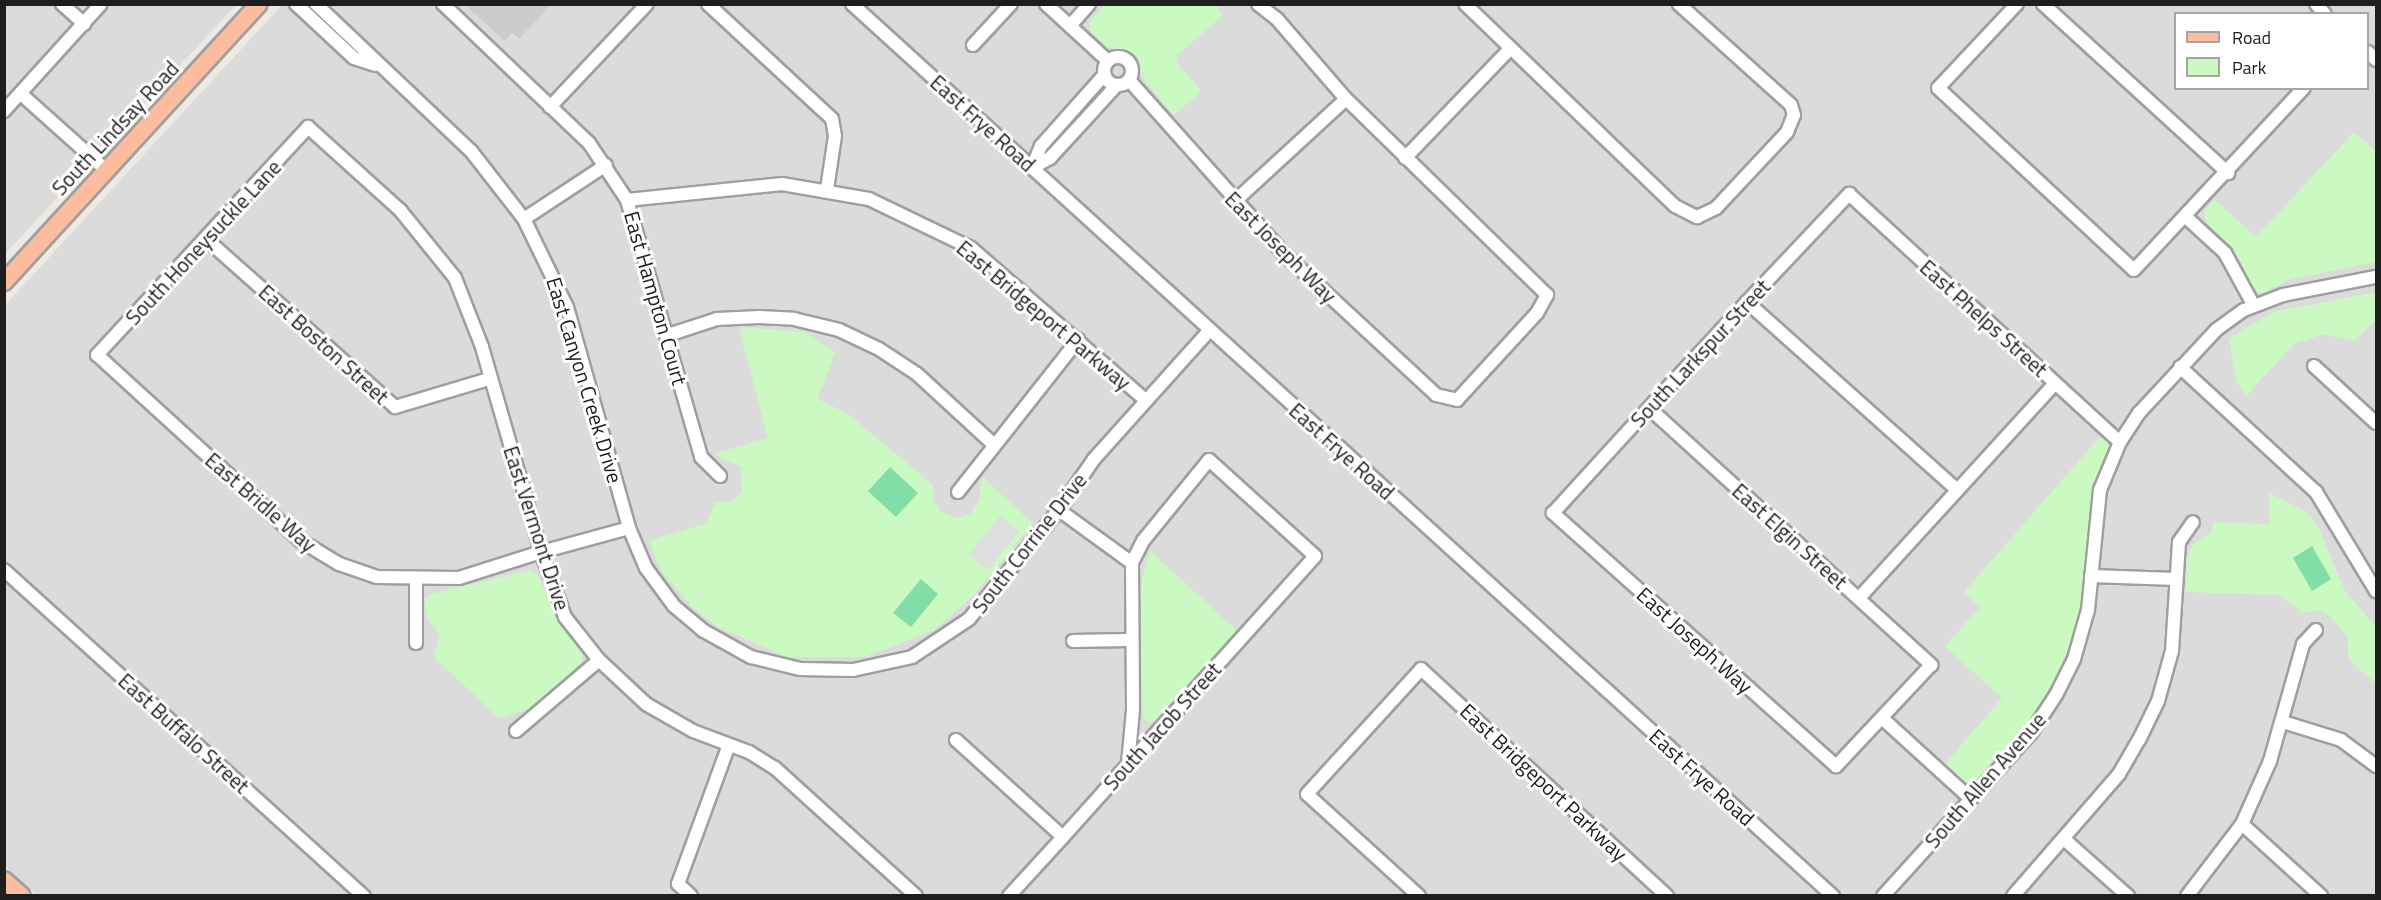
<!DOCTYPE html>
<style>
body{margin:0}
#map{position:relative;width:2381px;height:900px;overflow:hidden;background:#efe9e4;font-family:"Titillium Web",sans-serif}
div>[style]{position:absolute}
.residential>*{inset:0;background:#dcdbdc}
.religious>*{inset:0;background:#ccc}
.park>*{inset:0;background:#caf9c2}
.pitch>*{inset:0;background:#83dda6}
.parking>*{inset:0;background:#dedede}
.roads{filter:drop-shadow(2px 0 #9f9f9f) drop-shadow(-2px 0 #9f9f9f) drop-shadow(0 2px #9f9f9f) drop-shadow(0 -2px #9f9f9f)}
.minor>*{height:12px;margin:-6px;padding:0 6px;transform-origin:6px;border-radius:6px;background:#fff}
.minor>.ring{margin:-6px;padding:0;box-sizing:content-box;background:none;border:12px solid #fff;border-radius:50%}
.major>*{height:16px;margin:-8px;padding:0 8px;transform-origin:8px;border-radius:8px;background:#fbbd9e}
span{translate:-50% -50%;white-space:nowrap;text-align:center;line-height:1.15;-webkit-text-stroke:6px #fff;paint-order:stroke}
.street-label{font-size:21px;color:#1e1e1e}
.frame{position:absolute;inset:0;border:6px solid #1e1e1e;pointer-events:none}
.legend{position:absolute;left:2174px;top:12px;width:195px;height:78px;box-sizing:border-box;background:#fff;border:2px solid #a5a5a5;margin:0;padding:8px 10px;list-style:none;font-size:18px;color:#1e1e1e}
.legend li{display:flex;align-items:center;gap:12px;height:30px}
.legend b{width:30px;border:2px solid #a5a5a5}
</style>
<div id="map">
<div class="residential">
<i style="clip-path:polygon(evenodd,551px 4px,2376px 5px,2376px 895px,37px 896px,5px 866px,5px 305px,282px 5px,472px 5px,469px 8px,519px 39px,551px 4px,2176px 14px,2368px 14px,2368px 88px,2176px 88px,2176px 14px)"></i>
<i style="clip-path:polygon(5px 5px,236px 5px,5px 254px)"></i>
</div>
<div class="religious">
<i style="clip-path:polygon(472px 4px,551px 4px,551px 5px,519px 39px,512px 33px,505px 41px,468px 8px)"></i>
</div>
<div class="park">
<i style="clip-path:polygon(1104px 5px,1217px 5px,1222px 16px,1177px 55px,1176px 61px,1201px 91px,1174px 115px,1144px 80px,1136px 56px,1107px 47px,1090px 31px,1090px 21px)"></i>
<i style="clip-path:polygon(2354px 132px,2376px 151px,2376px 262px,2291px 279px,2262px 293px,2254px 291px,2235px 253px,2205px 220px,2205px 210px,2215px 200px,2256px 237px)"></i>
<i style="clip-path:polygon(2376px 292px,2376px 320px,2354px 341px,2324px 334px,2294px 344px,2246px 396px,2236px 381px,2229px 339px,2273px 312px)"></i>
<i style="clip-path:polygon(753px 328px,804px 332px,835px 352px,818px 399px,848px 414px,934px 486px,933px 500px,941px 512px,957px 518px,970px 514px,979px 500px,982px 477px,1033px 523px,972px 597px,934px 630px,864px 657px,787px 657px,718px 627px,692px 607px,661px 570px,649px 541px,707px 523px,715px 503px,732px 501px,742px 492px,741px 467px,713px 454px,768px 438px,739px 329px)"></i>
<i style="clip-path:polygon(2106px 430px,2120px 442px,2110px 464px,2088px 610px,2056px 695px,1971px 799px,1939px 771px,2002px 698px,1945px 646px,1980px 607px,1964px 592px)"></i>
<i style="clip-path:polygon(2270px 493px,2307px 512px,2319px 528px,2345px 591px,2376px 627px,2376px 684px,2349px 660px,2347px 636px,2328px 614px,2317px 610px,2304px 613px,2279px 595px,2186px 592px,2187px 558px,2193px 544px,2210px 533px,2214px 522px,2269px 524px)"></i>
<i style="clip-path:polygon(1150px 551px,1238px 632px,1151px 724px,1143px 718px,1139px 592px)"></i>
<i style="clip-path:polygon(529px 570px,537px 574px,559px 619px,583px 653px,581px 663px,533px 708px,499px 718px,434px 657px,440px 636px,427px 618px,425px 599px,431px 594px)"></i>
</div>
<div class="pitch">
<i style="clip-path:polygon(890px 467px,918px 493px,896px 517px,868px 491px)"></i>
<i style="clip-path:polygon(2312px 546px,2331px 579px,2312px 591px,2293px 558px)"></i>
<i style="clip-path:polygon(921px 579px,938px 594px,911px 627px,893px 613px)"></i>
</div>
<div class="parking">
<i style="clip-path:polygon(1000px 516px,1019px 531px,988px 570px,969px 555px)"></i>
</div>
<div class="roads">
<div class="minor">
<i style="left:62px;top:4px;width:30px;rotate:42deg"></i>
<i style="left:296px;top:4px;width:79px;rotate:43deg"></i>
<i style="left:354px;top:58px;width:22px;rotate:18deg"></i>
<i style="left:316px;top:4px;width:214px;rotate:43.5deg"></i>
<i style="left:471px;top:151px;width:86px;rotate:52.1deg"></i>
<i style="left:524px;top:219px;width:98px;rotate:64deg"></i>
<i style="left:567px;top:307px;width:230px;rotate:74.3deg"></i>
<i style="left:629px;top:528px;width:43px;rotate:67deg"></i>
<i style="left:646px;top:568px;width:47px;rotate:53.6deg"></i>
<i style="left:674px;top:606px;width:39px;rotate:40deg"></i>
<i style="left:704px;top:631px;width:54px;rotate:29deg"></i>
<i style="left:751px;top:657px;width:50px;rotate:13.8deg"></i>
<i style="left:800px;top:669px;width:53px;rotate:1.1deg"></i>
<i style="left:853px;top:670px;width:60px;rotate:-12.4deg"></i>
<i style="left:912px;top:657px;width:69px;rotate:-33.7deg"></i>
<i style="left:969px;top:619px;width:141px;rotate:-50.5deg"></i>
<i style="left:1059px;top:510px;width:62px;rotate:-55.5deg"></i>
<i style="left:1094px;top:459px;width:172px;rotate:-48.1deg"></i>
<i style="left:443px;top:4px;width:202px;rotate:43.6deg"></i>
<i style="left:589px;top:143px;width:69px;rotate:56.3deg"></i>
<i style="left:627px;top:200px;width:267px;rotate:73.9deg"></i>
<i style="left:701px;top:457px;width:27px;rotate:45deg"></i>
<i style="left:708px;top:4px;width:169px;rotate:42.8deg"></i>
<i style="left:832px;top:119px;width:17px;rotate:80deg"></i>
<i style="left:835px;top:136px;width:54px;rotate:98.6deg"></i>
<i style="left:852px;top:4px;width:1326px;rotate:42.28deg"></i>
<i style="left:1046px;top:4px;width:84px;rotate:42.6deg"></i>
<i style="left:1465px;top:4px;width:291px;rotate:43.9deg"></i>
<i style="left:1675px;top:206px;width:25px;rotate:27deg"></i>
<i style="left:1697px;top:217px;width:21px;rotate:-25deg"></i>
<i style="left:1716px;top:208px;width:104px;rotate:-46.9deg"></i>
<i style="left:1787px;top:132px;width:18px;rotate:-68deg"></i>
<i style="left:1794px;top:115px;width:10px;rotate:-107deg"></i>
<i style="left:1791px;top:105px;width:151px;rotate:-138deg"></i>
<i style="left:2017px;top:4px;width:115px;rotate:133.2deg"></i>
<i style="left:1938px;top:88px;width:267px;rotate:42.9deg"></i>
<i style="left:2134px;top:270px;width:249px;rotate:-47deg"></i>
<i style="left:2043px;top:4px;width:251px;rotate:42.4deg"></i>
<i style="left:2316px;top:4px;width:13px;rotate:48deg"></i>
<i style="left:1070px;top:26px;width:29px;rotate:-49deg"></i>
<i style="left:973px;top:45px;width:56px;rotate:-47.2deg"></i>
<i style="left:2368px;top:52px;width:11px;rotate:45deg"></i>
<i class="ring" style="left:1104px;top:57px;width:16px;height:16px"></i>
<i style="left:1129px;top:80px;width:233px;rotate:48.3deg"></i>
<i style="left:1284px;top:254px;width:207px;rotate:42.8deg"></i>
<i style="left:1436px;top:395px;width:22px;rotate:13deg"></i>
<i style="left:1457px;top:400px;width:118px;rotate:-47.4deg"></i>
<i style="left:1537px;top:313px;width:21px;rotate:-61deg"></i>
<i style="left:1547px;top:295px;width:281px;rotate:-135.7deg"></i>
<i style="left:1346px;top:99px;width:106px;rotate:-130.8deg"></i>
<i style="left:1277px;top:19px;width:24px;rotate:-142deg"></i>
<i style="left:21px;top:94px;width:114px;rotate:41.8deg"></i>
<i style="left:550px;top:107px;width:141px;rotate:-46.7deg"></i>
<i style="left:4px;top:111px;width:144px;rotate:-47.8deg"></i>
<i style="left:1405px;top:158px;width:150px;rotate:-46.1deg"></i>
<i style="left:1032px;top:168px;width:24px;rotate:-68deg"></i>
<i style="left:1041px;top:146px;width:96px;rotate:-48.4deg"></i>
<i style="left:1032px;top:168px;width:21px;rotate:-29deg"></i>
<i style="left:1050px;top:158px;width:99px;rotate:-47.5deg"></i>
<i style="left:627px;top:200px;width:156px;rotate:-5.9deg"></i>
<i style="left:782px;top:184px;width:88px;rotate:9.8deg"></i>
<i style="left:869px;top:199px;width:113px;rotate:25.7deg"></i>
<i style="left:971px;top:248px;width:231px;rotate:41.1deg"></i>
<i style="left:1234px;top:202px;width:152px;rotate:-42.6deg"></i>
<i style="left:2187px;top:218px;width:52px;rotate:42.6deg"></i>
<i style="left:2225px;top:253px;width:60px;rotate:61.3deg"></i>
<i style="left:524px;top:219px;width:98px;rotate:-33.4deg"></i>
<i style="left:206px;top:239px;width:253px;rotate:41.6deg"></i>
<i style="left:395px;top:407px;width:98px;rotate:-16.6deg"></i>
<i style="left:1747px;top:302px;width:282px;rotate:41.8deg"></i>
<i style="left:668px;top:335px;width:52px;rotate:-18.1deg"></i>
<i style="left:717px;top:319px;width:42px;rotate:-2.7deg"></i>
<i style="left:759px;top:317px;width:35px;rotate:3deg"></i>
<i style="left:794px;top:319px;width:46px;rotate:13.7deg"></i>
<i style="left:839px;top:330px;width:44px;rotate:25.4deg"></i>
<i style="left:879px;top:349px;width:45px;rotate:33.3deg"></i>
<i style="left:917px;top:374px;width:103px;rotate:42.6deg"></i>
<i style="left:2314px;top:366px;width:84px;rotate:42.6deg"></i>
<i style="left:2180px;top:367px;width:185px;rotate:42.6deg"></i>
<i style="left:2316px;top:492px;width:116px;rotate:58.8deg"></i>
<i style="left:1649px;top:408px;width:382px;rotate:42.3deg"></i>
<i style="left:1931px;top:665px;width:139px;rotate:133.2deg"></i>
<i style="left:1836px;top:766px;width:380px;rotate:-138.2deg"></i>
<i style="left:1553px;top:513px;width:142px;rotate:-47.6deg"></i>
<i style="left:1649px;top:408px;width:144px;rotate:-47.2deg"></i>
<i style="left:1747px;top:302px;width:149px;rotate:-46.6deg"></i>
<i style="left:1849px;top:194px;width:367px;rotate:42.5deg"></i>
<i style="left:958px;top:492px;width:194px;rotate:-51.7deg"></i>
<i style="left:1059px;top:510px;width:90px;rotate:36deg"></i>
<i style="left:629px;top:528px;width:91px;rotate:164.7deg"></i>
<i style="left:541px;top:552px;width:86px;rotate:162.4deg"></i>
<i style="left:459px;top:578px;width:82px;rotate:-179.3deg"></i>
<i style="left:377px;top:577px;width:40px;rotate:-161.1deg"></i>
<i style="left:339px;top:564px;width:44px;rotate:-148.8deg"></i>
<i style="left:301px;top:541px;width:276px;rotate:-137.6deg"></i>
<i style="left:97px;top:355px;width:311px;rotate:-47.2deg"></i>
<i style="left:308px;top:127px;width:124px;rotate:42.1deg"></i>
<i style="left:400px;top:210px;width:87px;rotate:51deg"></i>
<i style="left:455px;top:278px;width:74px;rotate:68.6deg"></i>
<i style="left:482px;top:347px;width:213px;rotate:73.9deg"></i>
<i style="left:541px;top:552px;width:69px;rotate:69.7deg"></i>
<i style="left:565px;top:617px;width:55px;rotate:51.7deg"></i>
<i style="left:599px;top:660px;width:64px;rotate:43.1deg"></i>
<i style="left:646px;top:704px;width:54px;rotate:29.9deg"></i>
<i style="left:693px;top:731px;width:60px;rotate:20.6deg"></i>
<i style="left:749px;top:752px;width:31px;rotate:32deg"></i>
<i style="left:775px;top:768px;width:190px;rotate:42.2deg"></i>
<i style="left:4px;top:570px;width:486px;rotate:42.2deg"></i>
<i style="left:2091px;top:576px;width:85px;rotate:2deg"></i>
<i style="left:1859px;top:598px;width:291px;rotate:-47.6deg"></i>
<i style="left:1073px;top:641px;width:59px;rotate:-1deg"></i>
<i style="left:416px;top:643px;width:62px;rotate:-90deg"></i>
<i style="left:1883px;top:719px;width:119px;rotate:42.3deg"></i>
<i style="left:2283px;top:722px;width:61px;rotate:17.2deg"></i>
<i style="left:2341px;top:740px;width:44px;rotate:36.6deg"></i>
<i style="left:516px;top:731px;width:109px;rotate:-40.5deg"></i>
<i style="left:956px;top:740px;width:144px;rotate:42.2deg"></i>
<i style="left:2242px;top:824px;width:107px;rotate:42.3deg"></i>
<i style="left:2064px;top:839px;width:86px;rotate:41.7deg"></i>
<i style="left:691px;top:896px;width:18px;rotate:-137deg"></i>
<i style="left:678px;top:884px;width:146px;rotate:-69.9deg"></i>
<i style="left:1009px;top:896px;width:80px;rotate:-47.5deg"></i>
<i style="left:1063px;top:837px;width:377px;rotate:-48.1deg"></i>
<i style="left:1315px;top:556px;width:143px;rotate:-137.8deg"></i>
<i style="left:1209px;top:460px;width:104px;rotate:129.2deg"></i>
<i style="left:1143px;top:541px;width:25px;rotate:117deg"></i>
<i style="left:1132px;top:563px;width:147px;rotate:89.6deg"></i>
<i style="left:1133px;top:710px;width:54px;rotate:95.3deg"></i>
<i style="left:1419px;top:896px;width:151px;rotate:-137.7deg"></i>
<i style="left:1307px;top:794px;width:169px;rotate:-47.6deg"></i>
<i style="left:1421px;top:669px;width:335px;rotate:42.7deg"></i>
<i style="left:1883px;top:896px;width:220px;rotate:-47.8deg"></i>
<i style="left:2031px;top:733px;width:45px;rotate:-56.7deg"></i>
<i style="left:2056px;top:695px;width:40px;rotate:-63.4deg"></i>
<i style="left:2074px;top:659px;width:51px;rotate:-74.1deg"></i>
<i style="left:2088px;top:610px;width:121px;rotate:-84.3deg"></i>
<i style="left:2100px;top:490px;width:52px;rotate:-67.4deg"></i>
<i style="left:2120px;top:442px;width:35px;rotate:-57deg"></i>
<i style="left:2139px;top:413px;width:113px;rotate:-47.1deg"></i>
<i style="left:2216px;top:330px;width:34px;rotate:-36deg"></i>
<i style="left:2244px;top:310px;width:42px;rotate:-21deg"></i>
<i style="left:2283px;top:295px;width:95px;rotate:-11deg"></i>
<i style="left:2013px;top:896px;width:162px;rotate:-49deg"></i>
<i style="left:2119px;top:774px;width:39px;rotate:-60deg"></i>
<i style="left:2139px;top:740px;width:43px;rotate:-64deg"></i>
<i style="left:2158px;top:701px;width:52px;rotate:-74.4deg"></i>
<i style="left:2172px;top:651px;width:109px;rotate:-86.3deg"></i>
<i style="left:2179px;top:542px;width:24px;rotate:-55deg"></i>
<i style="left:2187px;top:896px;width:91px;rotate:-52.6deg"></i>
<i style="left:2242px;top:824px;width:69px;rotate:-66deg"></i>
<i style="left:2270px;top:761px;width:122px;rotate:-74.2deg"></i>
<i style="left:2303px;top:644px;width:19px;rotate:-47deg"></i>
</div>
<div class="major">
<i style="left:4px;top:282px;width:377px;rotate:-47.5deg"></i>
<i style="left:4px;top:880px;width:24px;rotate:42deg"></i>
</div>
</div>
<div class="street-label">
<span style="left:983px;top:123px;rotate:42deg">East Frye Road</span>
<span style="left:115px;top:128px;rotate:-47deg">South Lindsay Road</span>
<span style="left:203px;top:242px;rotate:-47deg">South Honeysuckle Lane</span>
<span style="left:1281px;top:247px;rotate:45deg">East Joseph Way</span>
<span style="left:656px;top:298px;rotate:74deg">East Hampton Court</span>
<span style="left:1044px;top:315px;rotate:40deg">East Bridgeport Parkway</span>
<span style="left:1984px;top:318px;rotate:42deg">East Phelps Street</span>
<span style="left:324px;top:344px;rotate:42deg">East Boston Street</span>
<span style="left:1700px;top:353px;rotate:-47deg">South Larkspur Street</span>
<span style="left:585px;top:380px;rotate:73deg">East Canyon Creek Drive</span>
<span style="left:1342px;top:451px;rotate:42deg">East Frye Road</span>
<span style="left:261px;top:502px;rotate:41deg">East Bridle Way</span>
<span style="left:537px;top:528px;rotate:72deg">East Vermont Drive</span>
<span style="left:1790px;top:536px;rotate:42deg">East Elgin Street</span>
<span style="left:1029px;top:543px;rotate:-52deg">South Corrine Drive</span>
<span style="left:1695px;top:640px;rotate:42deg">East Joseph Way</span>
<span style="left:1162px;top:726px;rotate:-48deg">South Jacob Street</span>
<span style="left:184px;top:733px;rotate:42deg">East Buffalo Street</span>
<span style="left:1702px;top:777px;rotate:42deg">East Frye Road</span>
<span style="left:1985px;top:780px;rotate:-49deg">South Allen Avenue</span>
<span style="left:1544px;top:782px;rotate:43deg">East Bridgeport Parkway</span>
</div>
<div class="frame"></div>
<ul class="legend">
<li><b style="height:8px;background:#fbbd9e"></b>Road</li>
<li><b style="height:16px;background:#caf9c2"></b>Park</li>
</ul>
</div>
